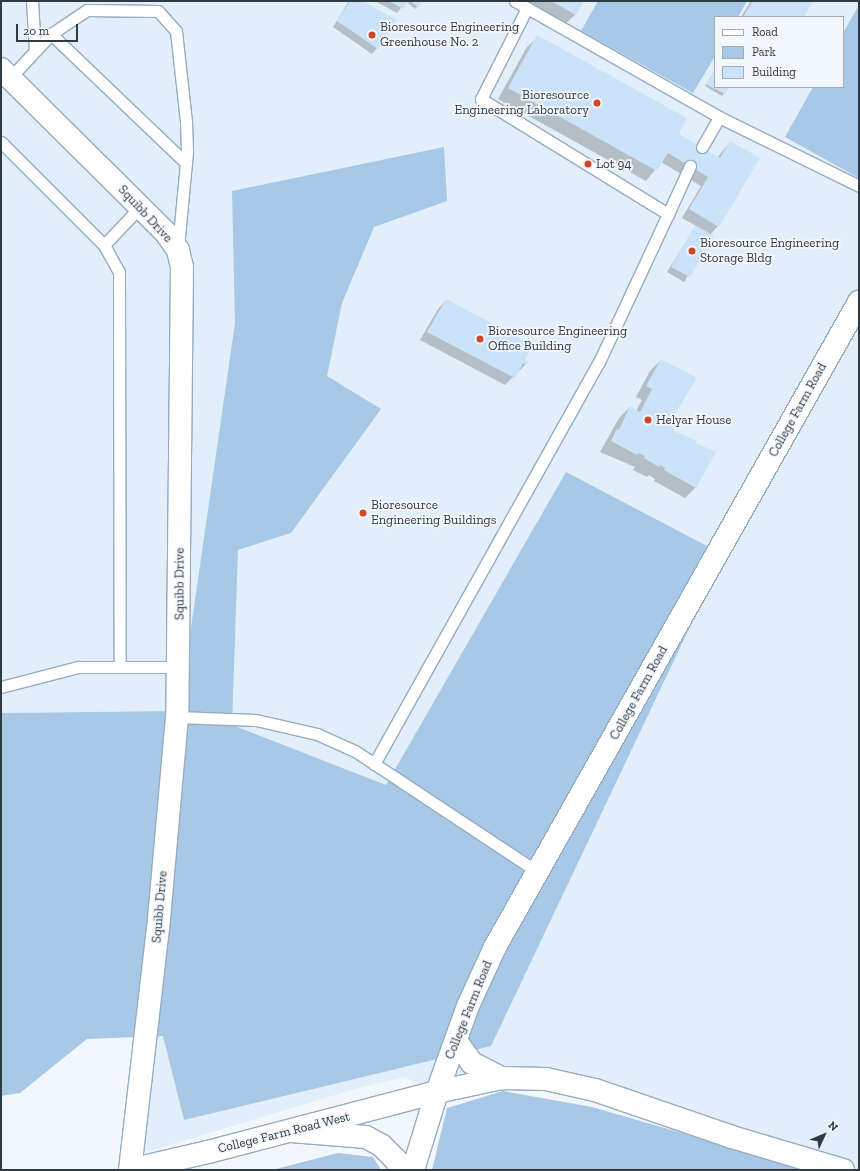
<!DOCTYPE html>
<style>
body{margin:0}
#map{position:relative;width:860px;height:1171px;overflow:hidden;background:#f2f7fc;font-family:"Zilla Slab",serif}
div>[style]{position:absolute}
.built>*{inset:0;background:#e2eef9}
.green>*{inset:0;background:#a7c8e6}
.shadow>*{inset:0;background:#0003}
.building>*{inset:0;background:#cbe3f9}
.roads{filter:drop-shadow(1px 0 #95acc1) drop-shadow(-1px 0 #95acc1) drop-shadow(0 1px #95acc1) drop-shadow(0 -1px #95acc1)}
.lane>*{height:11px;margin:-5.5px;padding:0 5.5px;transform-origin:5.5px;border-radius:5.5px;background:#fff}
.street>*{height:22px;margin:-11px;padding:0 11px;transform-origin:11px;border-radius:11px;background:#fff}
.highway>*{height:22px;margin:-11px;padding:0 11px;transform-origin:11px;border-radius:11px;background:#fff}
.dots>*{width:11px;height:11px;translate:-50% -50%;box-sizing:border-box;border:2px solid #f2f7fc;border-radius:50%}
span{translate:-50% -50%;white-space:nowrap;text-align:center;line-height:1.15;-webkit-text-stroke:3.5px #f2f7fc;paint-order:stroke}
.poi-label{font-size:13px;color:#303a42}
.left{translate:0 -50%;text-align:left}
.right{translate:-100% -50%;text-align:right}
.street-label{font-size:13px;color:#303a42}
.frame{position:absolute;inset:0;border:2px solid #303a42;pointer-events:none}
.legend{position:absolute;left:714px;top:16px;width:130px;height:72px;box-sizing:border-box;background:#f2f7fc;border:1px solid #a4abb2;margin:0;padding:5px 7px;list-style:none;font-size:12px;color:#303a42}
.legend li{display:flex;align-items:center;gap:8px;height:20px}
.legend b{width:20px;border:1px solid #a4abb2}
.north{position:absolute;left:804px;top:1115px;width:40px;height:40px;-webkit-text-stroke:3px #f2f7fc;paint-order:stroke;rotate:46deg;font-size:11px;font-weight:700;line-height:16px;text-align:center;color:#303a42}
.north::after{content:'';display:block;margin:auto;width:14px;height:18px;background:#303a42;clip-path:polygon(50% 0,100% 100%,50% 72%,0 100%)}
.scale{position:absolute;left:16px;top:24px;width:62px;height:18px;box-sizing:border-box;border:2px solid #303a42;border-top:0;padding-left:5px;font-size:12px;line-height:14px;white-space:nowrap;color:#303a42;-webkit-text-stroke:3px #f2f7fc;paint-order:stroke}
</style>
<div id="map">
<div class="built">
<i style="clip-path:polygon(evenodd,1px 1px,859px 1px,859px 1170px,843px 1170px,570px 1084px,437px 1092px,404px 1077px,355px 1089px,134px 1156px,175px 711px,1px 713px,1px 1px,715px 17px,843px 17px,843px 87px,715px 87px,715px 17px)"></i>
</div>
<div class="green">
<i style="clip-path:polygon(598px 1px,747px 1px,738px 17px,715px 17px,715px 56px,693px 93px,581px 31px)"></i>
<i style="clip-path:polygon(859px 5px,859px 178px,785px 137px,813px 87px,843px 87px,843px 33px)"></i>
<i style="clip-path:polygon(444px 147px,447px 201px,374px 227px,342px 303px,327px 376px,381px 409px,291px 533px,238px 550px,232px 725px,386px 785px,566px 472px,724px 555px,491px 1046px,184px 1120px,163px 1036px,87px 1039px,20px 1093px,1px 1096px,1px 713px,179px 711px,235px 323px,232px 191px)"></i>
<i style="clip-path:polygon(503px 1091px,592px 1107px,810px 1170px,432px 1170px,447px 1108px)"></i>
<i style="clip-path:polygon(338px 1153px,373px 1157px,381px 1170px,272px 1170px)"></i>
</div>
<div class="shadow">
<i style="clip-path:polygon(349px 1px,361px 1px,377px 48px,372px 54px,333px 27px)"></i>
<i style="clip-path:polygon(375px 1px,406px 1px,397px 13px)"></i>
<i style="clip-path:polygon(410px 1px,422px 1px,415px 9px,408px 3px)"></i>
<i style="clip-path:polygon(521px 1px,583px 1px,575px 15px,564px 25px)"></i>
<i style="clip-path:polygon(751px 1px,812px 1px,802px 17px,741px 17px)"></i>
<i style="clip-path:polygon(538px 37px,674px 139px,717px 158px,730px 142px,718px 226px,710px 235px,712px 236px,684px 282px,667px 272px,696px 226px,682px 218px,701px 186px,661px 162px,646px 181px,498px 99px,527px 47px)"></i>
<i style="clip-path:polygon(715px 70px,715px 87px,728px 87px,722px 96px,705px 86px)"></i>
<i style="clip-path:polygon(446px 300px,524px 360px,526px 364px,505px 385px,420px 340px,438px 309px)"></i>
<i style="clip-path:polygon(661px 360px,667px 426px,696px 487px,685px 498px,654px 481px,655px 479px,649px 475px,647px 477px,633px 470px,635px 467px,600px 452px,619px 418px,630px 407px,636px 411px,642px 400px,636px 397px,650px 371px)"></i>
</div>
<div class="building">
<i style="clip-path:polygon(350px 1px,363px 1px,397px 20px,378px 49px,337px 21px)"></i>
<i style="clip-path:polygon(389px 1px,408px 1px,403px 9px)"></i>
<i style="clip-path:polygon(410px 1px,423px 1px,418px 7px)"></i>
<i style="clip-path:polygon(551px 1px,584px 1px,576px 15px)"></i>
<i style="clip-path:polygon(753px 1px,813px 1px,804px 17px,743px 17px)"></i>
<i style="clip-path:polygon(537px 35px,687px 118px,679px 134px,720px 158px,730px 141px,760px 158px,719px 227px,689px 209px,708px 177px,668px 153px,657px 171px,508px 88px)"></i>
<i style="clip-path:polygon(715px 69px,715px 87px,729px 87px,725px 94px,706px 84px)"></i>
<i style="clip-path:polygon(695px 225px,714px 236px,690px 277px,671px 267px)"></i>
<i style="clip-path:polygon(446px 299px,533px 345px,525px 360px,528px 362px,526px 365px,523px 363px,515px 378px,427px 332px)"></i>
<i style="clip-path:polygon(661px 359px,697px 378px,668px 425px,675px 429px,674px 431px,697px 441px,696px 443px,716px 452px,696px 488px,664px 470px,665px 468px,660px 465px,659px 467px,644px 458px,645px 456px,638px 453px,637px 455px,611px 441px,617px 429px,619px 430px,630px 406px,640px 412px,652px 389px,646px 386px)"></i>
</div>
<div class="roads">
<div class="lane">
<i style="left:32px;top:1px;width:49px;rotate:86.5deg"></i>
<i style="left:515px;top:1px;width:235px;rotate:29.6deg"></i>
<i style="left:719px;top:117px;width:156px;rotate:26.2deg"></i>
<i style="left:527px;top:8px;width:102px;rotate:116.8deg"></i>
<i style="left:481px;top:99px;width:220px;rotate:31.6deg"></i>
<i style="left:668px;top:214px;width:53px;rotate:-65.4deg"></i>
<i style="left:51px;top:34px;width:187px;rotate:43.7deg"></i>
<i style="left:10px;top:78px;width:60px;rotate:-47deg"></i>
<i style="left:51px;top:34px;width:43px;rotate:-33.7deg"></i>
<i style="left:87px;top:10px;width:71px;rotate:0.8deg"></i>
<i style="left:158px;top:11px;width:27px;rotate:48deg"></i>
<i style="left:176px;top:31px;width:92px;rotate:83.7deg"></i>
<i style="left:186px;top:122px;width:30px;rotate:88deg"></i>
<i style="left:187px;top:152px;width:95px;rotate:95.4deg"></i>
<i style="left:1px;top:142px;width:146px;rotate:45deg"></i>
<i style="left:104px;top:245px;width:52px;rotate:-46.5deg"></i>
<i style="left:702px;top:147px;width:34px;rotate:-60deg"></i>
<i style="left:104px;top:245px;width:31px;rotate:61deg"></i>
<i style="left:119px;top:272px;width:395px;rotate:89.9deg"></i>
<i style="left:1px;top:687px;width:80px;rotate:-14.6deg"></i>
<i style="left:78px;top:667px;width:101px"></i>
<i style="left:177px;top:717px;width:79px;rotate:2.2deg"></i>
<i style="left:256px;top:720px;width:63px;rotate:12.9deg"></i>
<i style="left:317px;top:734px;width:42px;rotate:24.1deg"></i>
<i style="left:355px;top:751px;width:219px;rotate:33.5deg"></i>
<i style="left:374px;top:764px;width:461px;rotate:-60.8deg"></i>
<i style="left:599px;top:362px;width:163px;rotate:-65deg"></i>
</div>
<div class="street">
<i style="left:1px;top:69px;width:233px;rotate:44.8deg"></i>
<i style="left:166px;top:233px;width:21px;rotate:55deg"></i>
<i style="left:178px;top:250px;width:17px;rotate:77deg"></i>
<i style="left:182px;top:267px;width:450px;rotate:90.6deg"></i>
<i style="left:177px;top:717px;width:212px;rotate:95.1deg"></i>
<i style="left:158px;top:928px;width:244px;rotate:96.6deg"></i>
<i style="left:130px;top:1170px;width:80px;rotate:-13deg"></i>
<i style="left:208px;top:1152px;width:237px;rotate:-14.7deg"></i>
<i style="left:437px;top:1092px;width:91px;rotate:-70.2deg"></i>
<i style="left:468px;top:1006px;width:65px;rotate:-65.4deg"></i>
<i style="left:495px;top:947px;width:741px;rotate:-60.56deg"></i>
</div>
<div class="highway">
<i style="left:456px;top:1041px;width:27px;rotate:54deg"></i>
<i style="left:472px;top:1063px;width:34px;rotate:27deg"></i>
<i style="left:291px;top:1131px;width:75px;rotate:4.6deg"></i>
<i style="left:366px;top:1137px;width:18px;rotate:29deg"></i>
<i style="left:382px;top:1146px;width:20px;rotate:45deg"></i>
<i style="left:396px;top:1160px;width:12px;rotate:59deg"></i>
<i style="left:413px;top:1170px;width:82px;rotate:-72.9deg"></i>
<i style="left:437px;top:1092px;width:66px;rotate:-12.2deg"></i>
<i style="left:502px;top:1078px;width:44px;rotate:1.3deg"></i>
<i style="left:546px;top:1079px;width:50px;rotate:12.7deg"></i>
<i style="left:595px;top:1090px;width:145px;rotate:18.9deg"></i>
<i style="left:732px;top:1137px;width:116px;rotate:16.6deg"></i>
</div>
</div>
<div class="dots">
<i style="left:372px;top:35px;background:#d04723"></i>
<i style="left:597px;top:103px;background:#d04723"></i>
<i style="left:588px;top:164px;background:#d04723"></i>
<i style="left:692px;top:251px;background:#d04723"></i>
<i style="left:480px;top:339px;background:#d04723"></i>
<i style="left:648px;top:420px;background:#d04723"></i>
<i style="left:363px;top:513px;background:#d04723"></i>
</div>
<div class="poi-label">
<span class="left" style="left:380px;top:35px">Bioresource Engineering<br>Greenhouse No. 2</span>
<span class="right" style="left:589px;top:103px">Bioresource<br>Engineering Laboratory</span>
<span class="left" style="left:596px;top:164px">Lot 94</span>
<span class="left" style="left:700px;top:251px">Bioresource Engineering<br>Storage Bldg</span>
<span class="left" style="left:488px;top:339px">Bioresource Engineering<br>Office Building</span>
<span class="left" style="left:656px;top:420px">Helyar House</span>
<span class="left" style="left:371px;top:513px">Bioresource<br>Engineering Buildings</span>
</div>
<div class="street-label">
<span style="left:145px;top:214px;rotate:47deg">Squibb Drive</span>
<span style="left:798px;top:410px;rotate:-61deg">College Farm Road</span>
<span style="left:180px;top:584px;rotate:-90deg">Squibb Drive</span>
<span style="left:639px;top:693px;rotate:-61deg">College Farm Road</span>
<span style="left:160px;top:907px;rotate:-85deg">Squibb Drive</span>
<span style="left:469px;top:1010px;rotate:-68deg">College Farm Road</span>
<span style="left:284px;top:1133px;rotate:-14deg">College Farm Road West</span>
</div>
<div class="frame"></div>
<ul class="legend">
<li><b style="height:5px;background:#fff"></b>Road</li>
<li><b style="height:11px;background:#a7c8e6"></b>Park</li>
<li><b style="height:11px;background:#cbe3f9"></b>Building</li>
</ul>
<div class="north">N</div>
<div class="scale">20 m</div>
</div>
